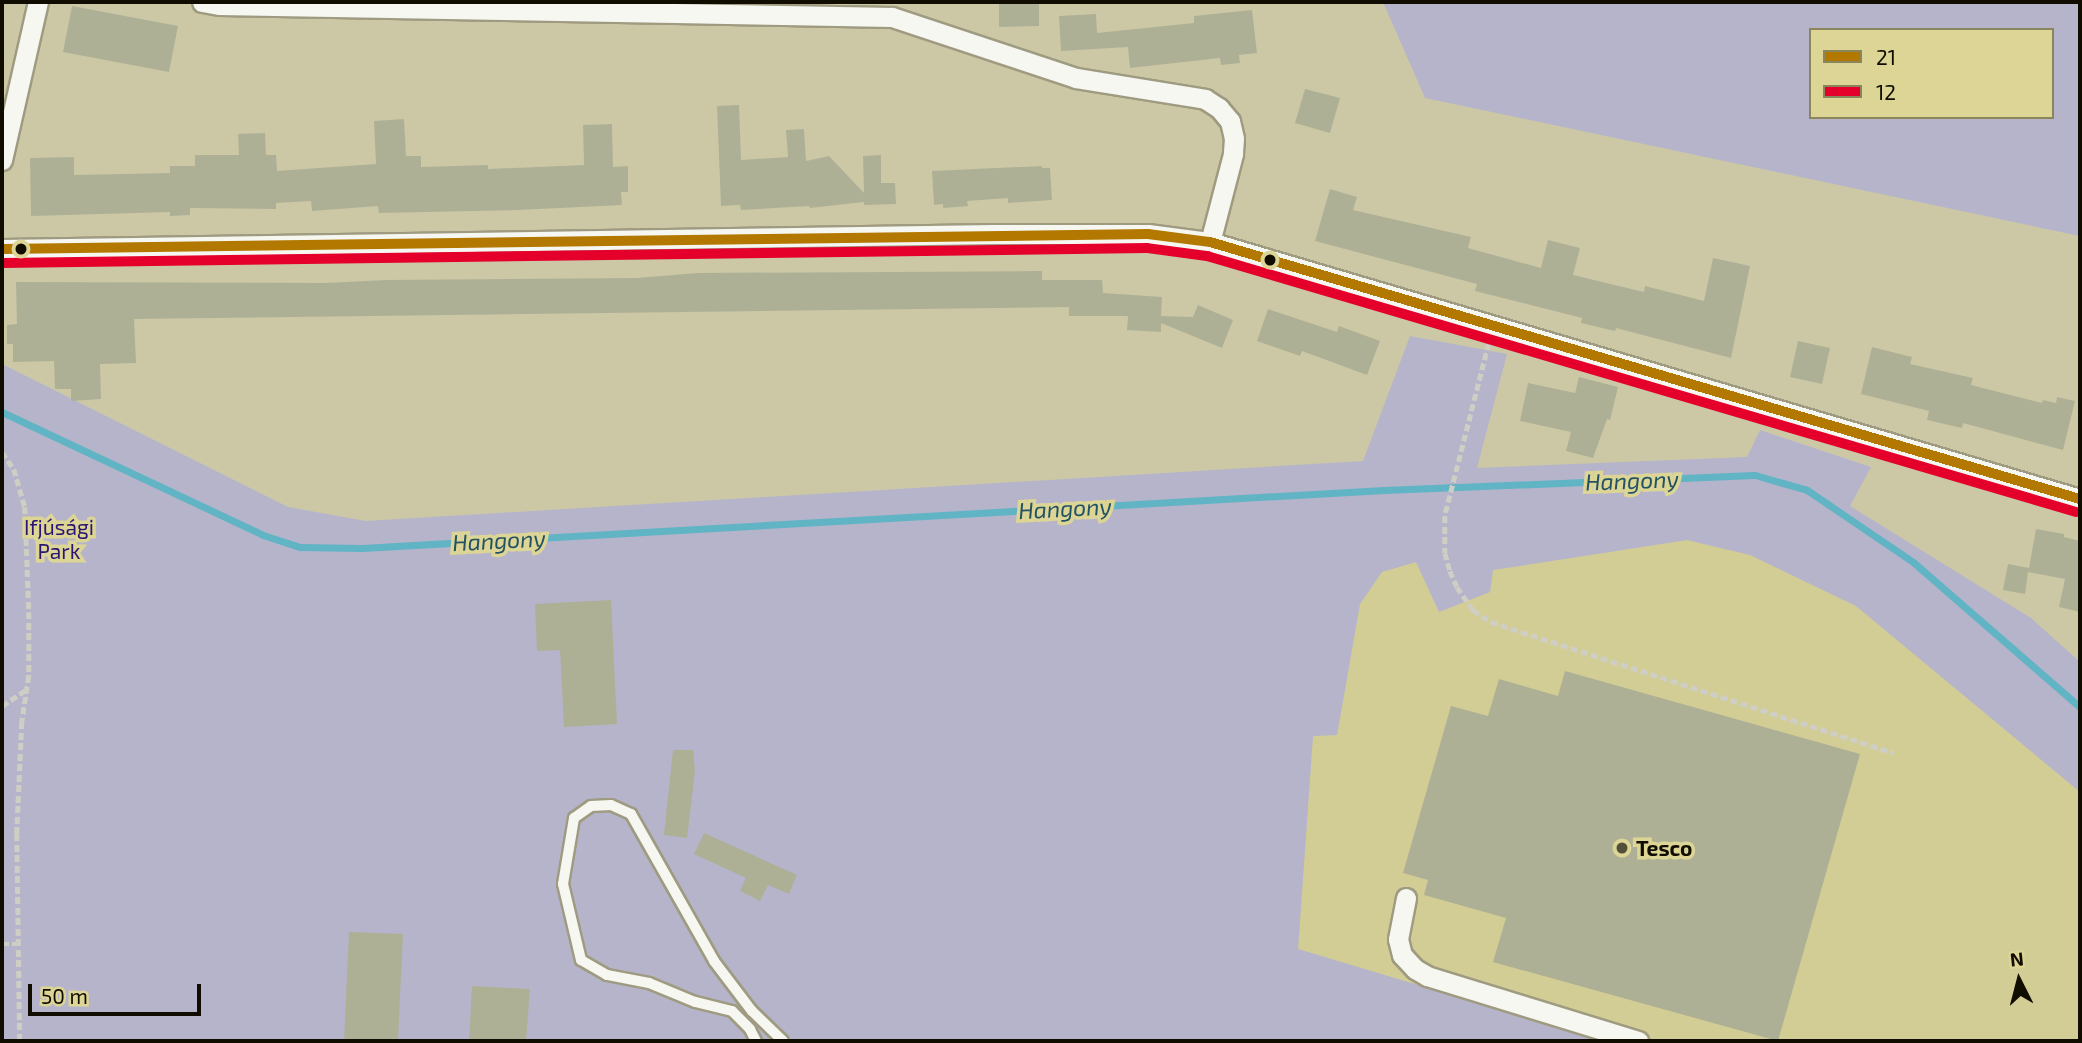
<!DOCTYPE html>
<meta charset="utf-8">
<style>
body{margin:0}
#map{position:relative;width:2082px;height:1043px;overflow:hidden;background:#ccc8a6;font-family:"Exo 2",sans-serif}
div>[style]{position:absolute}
.built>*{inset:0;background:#d2cc95}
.green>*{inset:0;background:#b5b4cb}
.stream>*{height:7px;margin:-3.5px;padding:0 3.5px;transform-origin:3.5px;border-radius:3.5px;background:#60b4c4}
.building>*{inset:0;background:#aeb096}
.path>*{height:4.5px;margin-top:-2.25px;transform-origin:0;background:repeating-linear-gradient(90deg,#cfcec4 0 7px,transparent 0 10.5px)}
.roads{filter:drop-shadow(2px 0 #9f9b81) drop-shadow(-2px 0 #9f9b81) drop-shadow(0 2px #9f9b81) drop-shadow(0 -2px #9f9b81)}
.lane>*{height:10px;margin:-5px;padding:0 5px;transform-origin:5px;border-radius:5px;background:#f7f7f2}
.street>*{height:19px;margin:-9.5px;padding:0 9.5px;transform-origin:9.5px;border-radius:9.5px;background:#f7f7f2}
.bus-1>*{height:10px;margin:-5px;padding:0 5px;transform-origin:5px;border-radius:5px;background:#b27800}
.bus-2>*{height:10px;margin:-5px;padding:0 5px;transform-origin:5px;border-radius:5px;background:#e4002b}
.dots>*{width:19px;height:19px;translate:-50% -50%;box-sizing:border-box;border:4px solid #dcd596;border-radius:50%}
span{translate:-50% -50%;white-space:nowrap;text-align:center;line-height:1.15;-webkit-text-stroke:7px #dcd596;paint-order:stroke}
.park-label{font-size:21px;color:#2a1572}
.poi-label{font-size:21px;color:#100d00;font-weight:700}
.left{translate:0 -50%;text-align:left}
.water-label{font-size:23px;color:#235363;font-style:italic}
.frame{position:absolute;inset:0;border:4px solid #100d00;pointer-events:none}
.legend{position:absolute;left:1809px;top:28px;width:245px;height:91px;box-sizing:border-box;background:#dcd596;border:2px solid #8a855a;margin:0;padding:9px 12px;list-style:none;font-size:21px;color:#100d00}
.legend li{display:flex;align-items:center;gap:14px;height:35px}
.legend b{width:35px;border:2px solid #8a855a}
.north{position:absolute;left:1984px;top:945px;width:70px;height:70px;-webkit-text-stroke:5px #dcd596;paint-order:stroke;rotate:354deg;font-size:19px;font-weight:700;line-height:28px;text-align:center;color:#100d00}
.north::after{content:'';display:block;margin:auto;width:24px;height:32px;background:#100d00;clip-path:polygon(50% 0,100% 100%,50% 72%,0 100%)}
.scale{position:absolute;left:28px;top:984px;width:173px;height:32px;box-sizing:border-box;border:4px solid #100d00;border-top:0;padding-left:9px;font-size:21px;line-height:24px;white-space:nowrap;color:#100d00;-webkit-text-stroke:5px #dcd596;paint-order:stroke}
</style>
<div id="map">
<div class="built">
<i style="clip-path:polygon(1687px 540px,1750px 555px,1856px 606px,2080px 792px,2080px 1041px,1604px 1041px,1298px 949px,1313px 736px,1337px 735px,1360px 604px,1382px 572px,1415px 562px,1490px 592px,1493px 570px)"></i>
</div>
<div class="green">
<i style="clip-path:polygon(evenodd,1383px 2px,2080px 2px,2080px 236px,1425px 98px,1383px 2px,1811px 30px,2052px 30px,2052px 117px,1811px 117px,1811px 30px)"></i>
<i style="clip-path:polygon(1410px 336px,1507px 354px,1477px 468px,1747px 457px,1760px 430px,1871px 467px,1850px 506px,2031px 618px,2080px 662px,2080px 792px,1856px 606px,1750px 555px,1687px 540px,1493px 570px,1490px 592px,1439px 612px,1416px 562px,1382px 572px,1360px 604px,1337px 735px,1313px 736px,1298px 949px,1604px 1041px,2px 1041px,2px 364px,288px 507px,366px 521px,1363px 461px)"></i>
</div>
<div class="stream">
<i style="left:2px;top:412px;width:289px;rotate:25.2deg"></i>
<i style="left:263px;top:535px;width:39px;rotate:18deg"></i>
<i style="left:300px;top:547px;width:62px;rotate:0.9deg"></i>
<i style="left:362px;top:548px;width:1024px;rotate:-3.25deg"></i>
<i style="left:1384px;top:490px;width:371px;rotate:-2.3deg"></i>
<i style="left:1755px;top:475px;width:54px;rotate:16.1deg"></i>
<i style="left:1807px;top:490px;width:128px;rotate:34.2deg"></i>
<i style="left:1913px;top:562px;width:221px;rotate:41deg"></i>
</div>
<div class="building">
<i style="clip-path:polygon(999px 2px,1039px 2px,1039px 26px,999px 27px)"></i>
<i style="clip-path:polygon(72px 6px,178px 26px,169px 72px,63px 52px)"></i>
<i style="clip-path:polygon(1252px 10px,1257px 53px,1239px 55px,1240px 63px,1221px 65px,1220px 58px,1130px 68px,1128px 47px,1061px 51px,1059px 16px,1096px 14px,1097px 33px,1194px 23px,1194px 16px)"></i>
<i style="clip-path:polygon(1305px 89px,1340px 98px,1330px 133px,1295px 123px)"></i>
<i style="clip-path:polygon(739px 105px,741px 160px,788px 157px,786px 130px,804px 129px,806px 161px,829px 156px,864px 193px,863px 156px,881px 155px,881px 183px,895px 183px,896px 204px,864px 205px,864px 202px,810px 208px,809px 206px,741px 210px,740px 205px,721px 206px,717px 106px)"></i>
<i style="clip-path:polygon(404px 119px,406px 156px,421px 156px,421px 167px,488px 165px,488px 169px,584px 165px,583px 125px,612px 124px,613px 167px,628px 166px,628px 192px,621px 192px,622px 205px,518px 210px,379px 213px,378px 206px,312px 211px,311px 201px,276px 203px,276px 209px,190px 208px,190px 215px,170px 216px,170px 212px,31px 216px,30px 158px,74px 157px,74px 175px,170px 173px,170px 166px,195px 166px,195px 155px,239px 155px,238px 134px,265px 133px,266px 155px,276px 155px,277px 171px,376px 164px,374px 121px)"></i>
<i style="clip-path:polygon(1042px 166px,1042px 168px,1050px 168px,1052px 200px,1008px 203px,1008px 198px,967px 201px,968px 206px,943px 208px,943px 204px,934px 205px,932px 171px)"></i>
<i style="clip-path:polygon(1330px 189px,1357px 197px,1353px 210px,1471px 237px,1468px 248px,1541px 268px,1548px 240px,1580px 248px,1573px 275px,1644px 292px,1645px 286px,1704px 301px,1713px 258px,1750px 266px,1731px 358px,1616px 328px,1615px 331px,1581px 323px,1582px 318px,1475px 291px,1477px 284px,1315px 241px)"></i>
<i style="clip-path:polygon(1042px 271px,1042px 280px,1102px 280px,1103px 293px,1162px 297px,1161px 316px,1193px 317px,1198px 305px,1233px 320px,1222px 348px,1161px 323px,1161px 332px,1127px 330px,1128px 316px,1069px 316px,1069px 307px,134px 319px,136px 363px,100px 364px,101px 399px,71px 401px,71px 389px,55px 389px,54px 361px,13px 362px,13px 344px,7px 344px,7px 325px,17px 324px,16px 282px,325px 283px,386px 280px,637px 278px,698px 273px)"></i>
<i style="clip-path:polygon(1268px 309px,1337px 332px,1339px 326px,1380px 341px,1367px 375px,1302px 351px,1300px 356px,1257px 341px)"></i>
<i style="clip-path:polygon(1798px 341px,1830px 348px,1822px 384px,1790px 377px)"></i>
<i style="clip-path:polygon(1872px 347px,1912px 357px,1910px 364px,1973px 378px,1971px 385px,2042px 403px,2043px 400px,2056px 403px,2057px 397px,2075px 401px,2063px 450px,1963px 423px,1962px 428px,1927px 420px,1929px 411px,1861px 394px)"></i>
<i style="clip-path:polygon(1579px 377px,1618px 387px,1610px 420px,1607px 419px,1593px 458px,1566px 451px,1571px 432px,1520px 421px,1528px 383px,1575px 393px)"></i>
<i style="clip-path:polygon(2036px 529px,2064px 534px,2064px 537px,2080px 541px,2080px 612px,2059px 607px,2065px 579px,2028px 572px,2025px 594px,2003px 590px,2008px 564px,2029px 568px)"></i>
<i style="clip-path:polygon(611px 600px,617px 724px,564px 727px,560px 650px,537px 651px,535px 604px)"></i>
<i style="clip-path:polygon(1565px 671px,1860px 754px,1778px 1041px,1493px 962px,1506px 918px,1424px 895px,1428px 880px,1403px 873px,1451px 706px,1488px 716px,1499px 679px,1558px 696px)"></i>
<i style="clip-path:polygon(673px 750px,693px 750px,695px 771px,687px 838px,664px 835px)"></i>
<i style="clip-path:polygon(704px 833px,797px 875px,789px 894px,768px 885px,760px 901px,740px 891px,746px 878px,694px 854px)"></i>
<i style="clip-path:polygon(349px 932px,403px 934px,398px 1041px,344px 1041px)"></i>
<i style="clip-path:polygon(472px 986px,530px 989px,526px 1041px,469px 1041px)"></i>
</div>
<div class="path">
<i style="left:1489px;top:343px;width:179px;rotate:104.3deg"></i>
<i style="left:1445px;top:516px;width:37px;rotate:90deg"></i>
<i style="left:1445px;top:553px;width:19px;rotate:74deg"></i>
<i style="left:1450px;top:571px;width:17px;rotate:66deg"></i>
<i style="left:1457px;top:587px;width:28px;rotate:55deg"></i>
<i style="left:1473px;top:610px;width:22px;rotate:34deg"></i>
<i style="left:1491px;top:622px;width:423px;rotate:18deg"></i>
<i style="left:2px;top:452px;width:21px;rotate:55deg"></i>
<i style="left:14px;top:469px;width:40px;rotate:74deg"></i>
<i style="left:25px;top:507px;width:105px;rotate:87.8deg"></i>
<i style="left:29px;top:612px;width:64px;rotate:90deg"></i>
<i style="left:29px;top:676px;width:47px;rotate:98.7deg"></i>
<i style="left:22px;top:722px;width:112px;rotate:92.6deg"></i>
<i style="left:17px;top:834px;width:207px;rotate:89.2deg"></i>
<i style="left:2px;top:706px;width:30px;rotate:-34deg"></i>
<i style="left:2px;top:944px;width:15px"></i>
</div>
<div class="roads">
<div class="lane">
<i style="left:756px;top:1041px;width:13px;rotate:-117deg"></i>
<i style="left:750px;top:1029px;width:25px;rotate:-135deg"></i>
<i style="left:732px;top:1011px;width:38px;rotate:-166deg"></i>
<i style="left:695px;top:1002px;width:50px;rotate:-157.6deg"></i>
<i style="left:649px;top:983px;width:43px;rotate:-169.2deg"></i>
<i style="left:607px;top:975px;width:30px;rotate:-150deg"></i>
<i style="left:581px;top:960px;width:78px;rotate:-103.3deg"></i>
<i style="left:563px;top:884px;width:67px;rotate:-80.5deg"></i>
<i style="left:574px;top:818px;width:21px;rotate:-35deg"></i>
<i style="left:591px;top:806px;width:20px;rotate:-3deg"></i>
<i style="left:611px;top:805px;width:22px;rotate:24deg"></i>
<i style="left:631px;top:814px;width:169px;rotate:60.5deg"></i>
<i style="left:714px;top:961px;width:63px;rotate:52.8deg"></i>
<i style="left:752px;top:1011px;width:43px;rotate:44.1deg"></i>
</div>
<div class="street">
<i style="left:202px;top:2px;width:17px;rotate:10deg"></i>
<i style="left:219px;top:5px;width:673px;rotate:1.02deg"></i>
<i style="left:892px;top:17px;width:194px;rotate:18.3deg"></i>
<i style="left:1076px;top:78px;width:131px;rotate:9.2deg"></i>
<i style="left:1205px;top:99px;width:17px;rotate:33deg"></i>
<i style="left:1219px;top:108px;width:17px;rotate:50deg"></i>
<i style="left:1230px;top:121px;width:17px;rotate:77deg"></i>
<i style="left:1234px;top:138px;width:16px;rotate:94deg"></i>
<i style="left:1233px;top:154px;width:91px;rotate:104.6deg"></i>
<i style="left:2px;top:160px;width:162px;rotate:-77.2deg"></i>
<i style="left:2px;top:249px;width:991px;rotate:-0.87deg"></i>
<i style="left:993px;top:234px;width:155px"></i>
<i style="left:1148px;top:234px;width:63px;rotate:7.4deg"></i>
<i style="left:1210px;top:242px;width:907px;rotate:16.46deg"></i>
<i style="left:1406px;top:898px;width:42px;rotate:101deg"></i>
<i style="left:1398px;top:939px;width:16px;rotate:76deg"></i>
<i style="left:1402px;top:955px;width:19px;rotate:47deg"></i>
<i style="left:1415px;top:969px;width:14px;rotate:30deg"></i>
<i style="left:1427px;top:976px;width:221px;rotate:17.1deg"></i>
</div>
</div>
<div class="bus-1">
<i style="left:2px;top:249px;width:1146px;rotate:-0.75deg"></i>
<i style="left:1148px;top:234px;width:63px;rotate:7.4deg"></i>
<i style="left:1210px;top:242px;width:907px;rotate:16.46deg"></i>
</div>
<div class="bus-2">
<i style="left:2px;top:263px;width:1145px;rotate:-0.75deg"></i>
<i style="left:1147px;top:248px;width:61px;rotate:7.6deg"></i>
<i style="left:1207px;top:256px;width:906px;rotate:16.41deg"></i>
</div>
<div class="dots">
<i style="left:21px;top:249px;background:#100d00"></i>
<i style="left:1270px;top:260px;background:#100d00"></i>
<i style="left:1622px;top:848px;background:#524e3a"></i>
</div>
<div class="park-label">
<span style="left:59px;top:539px">Ifjúsági<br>Park</span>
</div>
<div class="poi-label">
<span class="left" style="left:1636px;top:848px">Tesco</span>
</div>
<div class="water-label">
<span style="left:1632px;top:480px;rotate:-2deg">Hangony</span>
<span style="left:1065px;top:508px;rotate:-3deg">Hangony</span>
<span style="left:499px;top:540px;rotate:-3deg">Hangony</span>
</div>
<div class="frame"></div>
<ul class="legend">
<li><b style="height:9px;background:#b27800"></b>21</li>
<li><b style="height:9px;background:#e4002b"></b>12</li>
</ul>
<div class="north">N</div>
<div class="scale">50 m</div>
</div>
